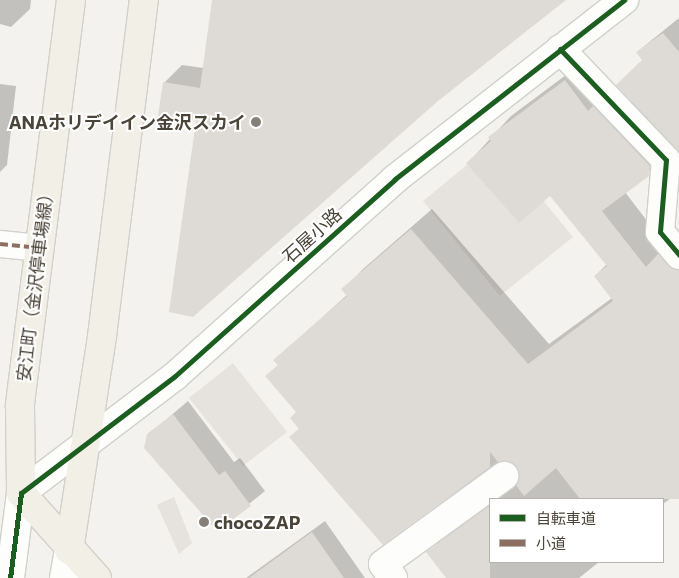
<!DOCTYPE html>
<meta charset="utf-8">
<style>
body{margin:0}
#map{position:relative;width:679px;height:578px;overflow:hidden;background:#f4f2ee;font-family:Commissioner,"Noto Sans JP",sans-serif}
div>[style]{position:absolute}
.parking>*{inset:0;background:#e6e3df}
.shadow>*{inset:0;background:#0003}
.building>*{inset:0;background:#dedbd6}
.roads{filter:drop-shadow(1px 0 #d2d0cb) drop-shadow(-1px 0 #d2d0cb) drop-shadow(0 1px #d2d0cb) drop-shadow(0 -1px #d2d0cb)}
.pedestrian>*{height:26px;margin:-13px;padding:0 13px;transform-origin:13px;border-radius:13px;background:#fdfdfc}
.minor>*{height:28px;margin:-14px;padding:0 14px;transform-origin:14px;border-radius:14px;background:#fdfdfc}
.tertiary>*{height:28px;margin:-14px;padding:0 14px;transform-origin:14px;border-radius:14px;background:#fdfdfc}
.primary>*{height:28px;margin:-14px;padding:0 14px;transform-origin:14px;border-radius:14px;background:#f2efe6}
.quiet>*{height:4px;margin-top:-2px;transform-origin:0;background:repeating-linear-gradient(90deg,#8d6e63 0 8px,transparent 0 12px)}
.cycleway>*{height:5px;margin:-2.5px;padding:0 2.5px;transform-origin:2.5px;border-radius:2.5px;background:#1b5e20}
.dots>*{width:14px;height:14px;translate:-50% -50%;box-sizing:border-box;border:2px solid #fff;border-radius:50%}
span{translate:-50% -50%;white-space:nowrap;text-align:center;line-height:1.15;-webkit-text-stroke:4px #fff;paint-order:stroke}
.poi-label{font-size:18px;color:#4b4439;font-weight:700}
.right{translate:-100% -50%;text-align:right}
.left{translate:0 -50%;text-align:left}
.street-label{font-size:18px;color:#4b4439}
.legend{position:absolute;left:489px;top:498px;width:175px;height:65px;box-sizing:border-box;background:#fff;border:1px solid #b7b4b0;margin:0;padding:6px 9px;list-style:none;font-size:15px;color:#4b4439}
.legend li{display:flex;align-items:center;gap:10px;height:25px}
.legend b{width:25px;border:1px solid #b7b4b0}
</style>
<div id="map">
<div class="parking">
<i style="clip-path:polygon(474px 159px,524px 177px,573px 237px,500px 296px,423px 201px)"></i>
<i style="clip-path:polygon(233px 363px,287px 432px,243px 466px,189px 398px)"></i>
<i style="clip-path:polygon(174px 497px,192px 543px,179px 554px,157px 505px)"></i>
</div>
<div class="shadow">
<i style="clip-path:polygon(0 0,31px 0,30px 9px,11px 27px,0 24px)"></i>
<i style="clip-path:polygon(214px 0,563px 0,197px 120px,164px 83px,182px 65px,204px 68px)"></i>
<i style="clip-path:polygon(679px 18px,679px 154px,670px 144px,669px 154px,625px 192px,667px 247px,679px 235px,679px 492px,663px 504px,663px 499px,493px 499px,518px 480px,517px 466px,503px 459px,383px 543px,290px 437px,300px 428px,298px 412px,267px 376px,279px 364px,275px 360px,347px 295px,343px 290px,363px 269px,432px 209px,549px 344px,612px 298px,595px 276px,607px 264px,550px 194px,468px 163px,511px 116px,586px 60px,631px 103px,643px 59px,637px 52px)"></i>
<i style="clip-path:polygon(0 84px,16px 86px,7px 165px,0 172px)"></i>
<i style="clip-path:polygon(188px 401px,234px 462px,240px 458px,265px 491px,217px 530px,148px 435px)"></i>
<i style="clip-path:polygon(490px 501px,490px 562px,599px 562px,579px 578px,447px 578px,428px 552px)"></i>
<i style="clip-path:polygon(325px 521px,365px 578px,246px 578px)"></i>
</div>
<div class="building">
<i style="clip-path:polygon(212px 0,566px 0,438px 101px,193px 317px,169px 312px,196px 121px,158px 116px,163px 82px,200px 88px)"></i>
<i style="clip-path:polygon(663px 33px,679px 52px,679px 152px,616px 85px,642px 60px,636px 52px)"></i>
<i style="clip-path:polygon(565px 80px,588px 111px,593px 106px,650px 166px,649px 176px,602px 211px,646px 267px,658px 254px,679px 270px,679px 499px,580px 499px,556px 468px,524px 496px,516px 485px,516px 466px,498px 462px,490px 452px,490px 467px,383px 545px,289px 437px,299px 429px,290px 418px,296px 412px,265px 376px,278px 365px,273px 360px,347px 296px,341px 289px,411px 229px,528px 364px,613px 301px,594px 276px,607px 266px,550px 196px,519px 223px,466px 163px,491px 141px,488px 137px)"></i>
<i style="clip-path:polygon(173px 414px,219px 475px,225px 471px,251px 506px,217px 531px,144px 448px,147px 434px)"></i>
<i style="clip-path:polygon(490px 505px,490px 578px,446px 578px,426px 552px)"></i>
<i style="clip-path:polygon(312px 532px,344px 578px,249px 578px)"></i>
</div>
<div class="roads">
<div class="pedestrian">
<i style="left:0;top:244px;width:40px;rotate:5.7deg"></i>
</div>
<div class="minor">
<i style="left:560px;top:49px;width:153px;rotate:46.3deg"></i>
<i style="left:666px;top:160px;width:72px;rotate:94.8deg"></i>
<i style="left:660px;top:232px;width:30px;rotate:50deg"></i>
<i style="left:21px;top:493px;width:193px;rotate:-37.2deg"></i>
<i style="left:175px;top:376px;width:295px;rotate:-41.8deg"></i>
<i style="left:395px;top:179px;width:291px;rotate:-38deg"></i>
<i style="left:393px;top:578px;width:17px;rotate:-126deg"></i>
<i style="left:383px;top:564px;width:150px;rotate:-36deg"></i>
</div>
<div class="tertiary">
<i style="left:10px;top:578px;width:86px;rotate:-82.6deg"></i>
<i style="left:64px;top:578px;width:28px;rotate:-80deg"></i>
</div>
<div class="primary">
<i style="left:71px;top:0;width:409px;rotate:97.2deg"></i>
<i style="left:20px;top:406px;width:87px;rotate:89.3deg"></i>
<i style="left:21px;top:493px;width:114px;rotate:48.2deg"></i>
<i style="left:69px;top:550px;width:217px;rotate:-81.2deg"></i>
<i style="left:102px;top:336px;width:339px;rotate:-82.9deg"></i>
</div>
</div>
<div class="quiet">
<i style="left:0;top:244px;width:40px;rotate:5.7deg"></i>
</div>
<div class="cycleway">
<i style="left:560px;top:49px;width:153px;rotate:46.3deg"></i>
<i style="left:666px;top:160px;width:72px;rotate:94.8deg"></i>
<i style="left:660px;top:232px;width:30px;rotate:50deg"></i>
<i style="left:10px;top:578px;width:86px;rotate:-82.6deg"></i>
<i style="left:21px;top:493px;width:193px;rotate:-37.2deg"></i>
<i style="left:175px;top:376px;width:295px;rotate:-41.8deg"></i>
<i style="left:395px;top:179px;width:291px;rotate:-38deg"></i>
</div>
<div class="dots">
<i style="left:256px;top:122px;background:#868178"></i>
<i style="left:204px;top:522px;background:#868178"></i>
</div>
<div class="poi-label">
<span class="right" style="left:246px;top:122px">ANAホリデイイン金沢スカイ</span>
<span class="left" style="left:214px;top:522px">chocoZAP</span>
</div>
<div class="street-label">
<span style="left:312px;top:235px;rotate:-42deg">石屋小路</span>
<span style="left:35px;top:283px;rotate:-83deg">安江町（金沢停車場線）</span>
</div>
<ul class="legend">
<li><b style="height:6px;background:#1b5e20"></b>自転車道</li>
<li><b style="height:6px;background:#8d6e63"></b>小道</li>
</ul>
</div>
